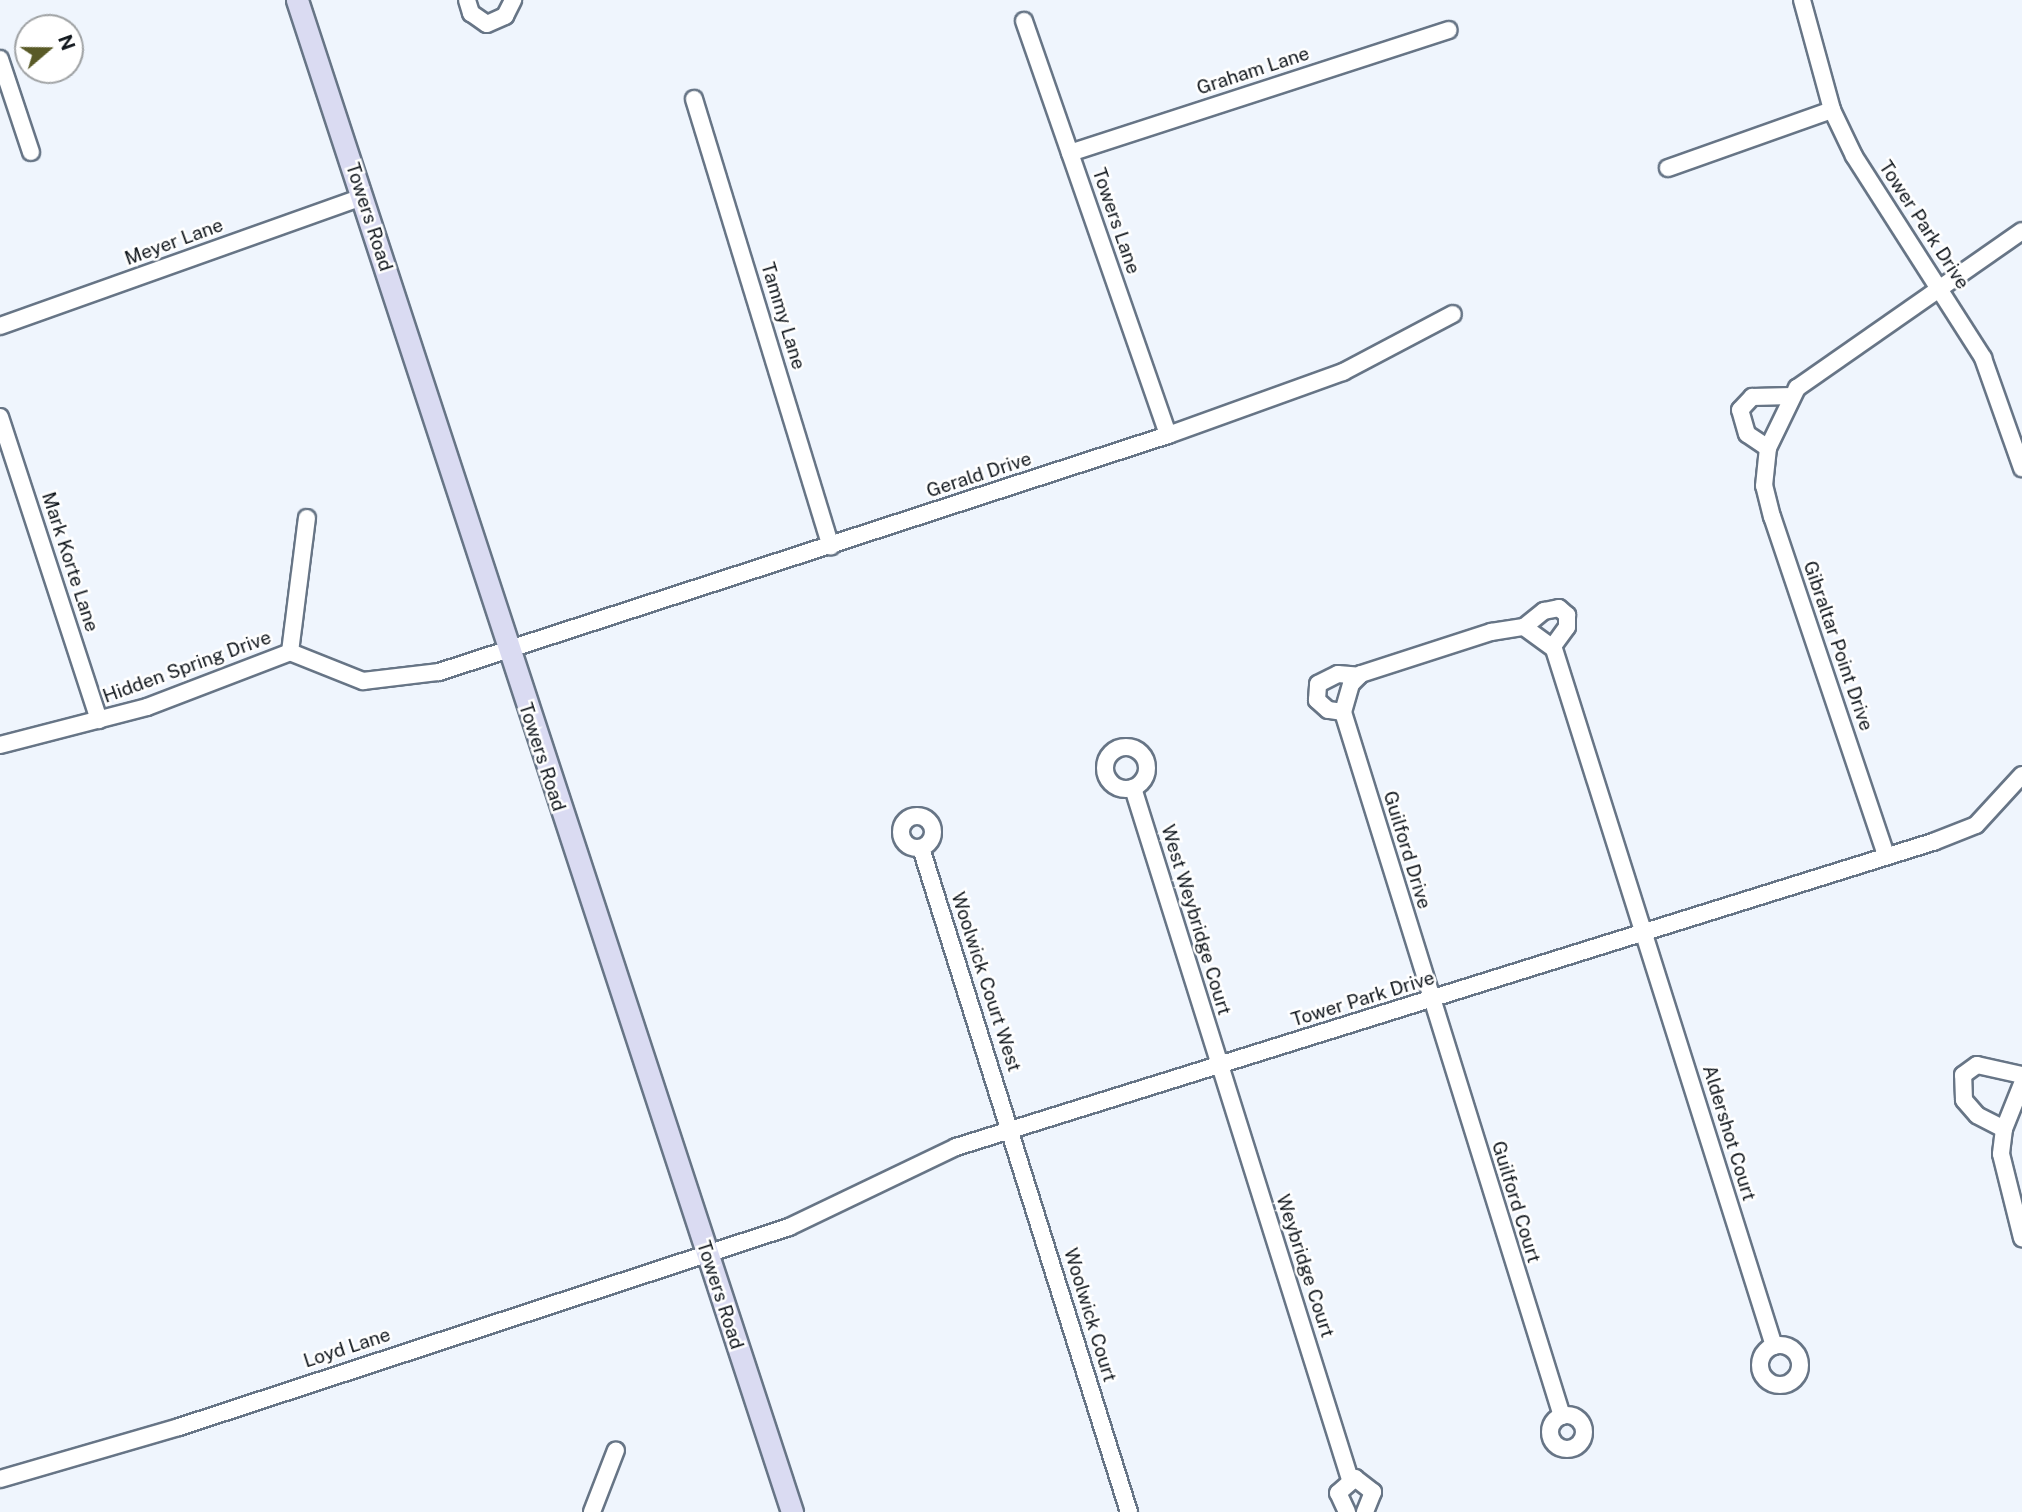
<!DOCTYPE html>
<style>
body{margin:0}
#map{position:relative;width:2022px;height:1512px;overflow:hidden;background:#eff5fd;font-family:"Public Sans",sans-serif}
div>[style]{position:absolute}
.roads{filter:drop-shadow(2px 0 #677586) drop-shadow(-2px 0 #677586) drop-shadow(0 2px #677586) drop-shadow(0 -2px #677586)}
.street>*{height:16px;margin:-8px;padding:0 8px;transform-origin:8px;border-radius:8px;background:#fff}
.street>.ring{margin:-8px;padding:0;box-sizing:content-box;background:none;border:16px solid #fff;border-radius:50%}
.secondary>*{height:21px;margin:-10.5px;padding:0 10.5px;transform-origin:10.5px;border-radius:10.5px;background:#dadbf2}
span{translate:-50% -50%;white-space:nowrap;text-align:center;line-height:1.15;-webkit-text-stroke:5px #fff;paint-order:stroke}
.street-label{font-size:19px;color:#10161c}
.north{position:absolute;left:14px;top:14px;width:70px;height:70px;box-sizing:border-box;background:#fff;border:2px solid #9fa2a4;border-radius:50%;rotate:70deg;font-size:19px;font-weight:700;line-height:28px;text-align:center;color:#10161c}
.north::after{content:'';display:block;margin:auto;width:24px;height:32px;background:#595a27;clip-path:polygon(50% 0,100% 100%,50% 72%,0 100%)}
</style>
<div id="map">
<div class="roads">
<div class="street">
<i style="left:467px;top:0;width:14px;rotate:73deg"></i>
<i style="left:471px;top:13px;width:19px;rotate:35deg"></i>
<i style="left:487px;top:24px;width:20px;rotate:-24deg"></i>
<i style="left:505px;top:16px;width:18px;rotate:-63deg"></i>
<i style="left:1802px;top:0;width:114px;rotate:74.7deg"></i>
<i style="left:1832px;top:110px;width:51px;rotate:64.4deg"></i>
<i style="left:1854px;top:156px;width:240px;rotate:57.4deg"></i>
<i style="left:1983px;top:358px;width:117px;rotate:70.5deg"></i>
<i style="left:1024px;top:21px;width:438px;rotate:70.8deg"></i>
<i style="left:0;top:59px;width:98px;rotate:71.6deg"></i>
<i style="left:694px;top:99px;width:468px;rotate:73deg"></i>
<i style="left:1070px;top:153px;width:398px;rotate:-18deg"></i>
<i style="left:1668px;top:168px;width:174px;rotate:-19.5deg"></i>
<i style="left:0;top:326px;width:384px;rotate:-19.6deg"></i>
<i style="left:0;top:417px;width:319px;rotate:71.9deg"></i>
<i style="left:1768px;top:448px;width:25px;rotate:-146deg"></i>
<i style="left:1747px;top:434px;width:25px;rotate:-106deg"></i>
<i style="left:1740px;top:410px;width:18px;rotate:-47deg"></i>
<i style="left:1752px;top:397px;width:40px;rotate:-1.4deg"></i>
<i style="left:1524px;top:627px;width:26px;rotate:-39deg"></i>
<i style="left:1544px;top:611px;width:15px;rotate:-11deg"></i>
<i style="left:1559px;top:608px;width:11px;rotate:41deg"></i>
<i style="left:1567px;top:615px;width:12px;rotate:90deg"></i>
<i style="left:1567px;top:627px;width:24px;rotate:126deg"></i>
<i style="left:290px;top:652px;width:135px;rotate:-82.8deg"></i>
<i style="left:1343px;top:712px;width:15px;rotate:-172deg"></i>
<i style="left:1328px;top:710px;width:15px;rotate:-138deg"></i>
<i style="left:1317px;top:700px;width:16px;rotate:-86deg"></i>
<i style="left:1318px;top:684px;width:22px;rotate:-27deg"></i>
<i style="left:1338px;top:674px;width:21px;rotate:5deg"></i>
<i style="left:0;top:745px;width:152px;rotate:-14.5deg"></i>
<i style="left:147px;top:707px;width:153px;rotate:-21deg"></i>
<i style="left:290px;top:652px;width:79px;rotate:21.7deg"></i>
<i style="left:363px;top:681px;width:77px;rotate:-6.8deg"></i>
<i style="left:439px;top:672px;width:767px;rotate:-18.01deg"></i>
<i style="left:1168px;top:435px;width:186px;rotate:-19.8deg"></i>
<i style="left:1343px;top:372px;width:124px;rotate:-27.8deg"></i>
<i class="ring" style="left:1105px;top:747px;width:26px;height:26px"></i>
<i style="left:1133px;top:788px;width:724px;rotate:72.57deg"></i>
<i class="ring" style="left:901px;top:816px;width:16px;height:16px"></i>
<i style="left:921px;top:848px;width:696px;rotate:72.61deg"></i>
<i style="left:1886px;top:855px;width:357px;rotate:-108.6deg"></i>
<i style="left:1772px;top:517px;width:32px;rotate:-104deg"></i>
<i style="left:1764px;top:486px;width:38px;rotate:-84deg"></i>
<i style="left:1768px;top:448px;width:67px;rotate:-64.2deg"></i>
<i style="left:1797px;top:388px;width:274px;rotate:-34.9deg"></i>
<i style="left:2022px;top:1084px;width:48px;rotate:111.8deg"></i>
<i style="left:2004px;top:1129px;width:25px;rotate:97deg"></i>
<i style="left:2001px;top:1154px;width:87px;rotate:76deg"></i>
<i style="left:2004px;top:1129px;width:30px;rotate:-153deg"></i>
<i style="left:1977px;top:1115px;width:20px;rotate:-131deg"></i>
<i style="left:1964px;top:1100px;width:25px;rotate:-92deg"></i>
<i style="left:1963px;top:1075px;width:17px;rotate:-36deg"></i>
<i style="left:1977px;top:1065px;width:46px;rotate:12.5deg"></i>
<i class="ring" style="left:1760px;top:1345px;width:24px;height:24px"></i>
<i class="ring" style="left:1550px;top:1415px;width:18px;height:18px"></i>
<i style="left:1562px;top:1416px;width:737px;rotate:-107.28deg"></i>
<i style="left:1343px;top:712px;width:29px;rotate:-74deg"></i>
<i style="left:1351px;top:684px;width:14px;rotate:-45deg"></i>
<i style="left:1361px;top:674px;width:137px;rotate:-17.9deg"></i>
<i style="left:1491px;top:632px;width:33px;rotate:-9deg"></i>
<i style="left:1524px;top:627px;width:37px;rotate:36deg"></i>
<i style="left:1554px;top:649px;width:731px;rotate:72.48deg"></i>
<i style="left:0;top:1479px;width:186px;rotate:-16.2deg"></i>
<i style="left:179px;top:1427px;width:642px;rotate:-18.15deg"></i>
<i style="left:789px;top:1227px;width:185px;rotate:-25.6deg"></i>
<i style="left:956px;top:1147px;width:1024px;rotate:-17.34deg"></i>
<i style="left:1933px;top:842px;width:46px;rotate:-21.6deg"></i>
<i style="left:1976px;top:825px;width:68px;rotate:-47.4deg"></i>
<i style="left:592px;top:1512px;width:66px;rotate:-68.8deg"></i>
<i style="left:1347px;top:1512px;width:21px;rotate:-115deg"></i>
<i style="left:1338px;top:1493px;width:23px;rotate:-41deg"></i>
<i style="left:1355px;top:1478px;width:23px;rotate:38deg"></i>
<i style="left:1373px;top:1492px;width:22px;rotate:112deg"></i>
</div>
<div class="secondary">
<i style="left:297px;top:0;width:1591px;rotate:71.87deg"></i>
</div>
</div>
<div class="street-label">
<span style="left:1253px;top:71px;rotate:-18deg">Graham Lane</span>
<span style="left:369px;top:217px;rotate:72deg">Towers Road</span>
<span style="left:1116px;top:221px;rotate:71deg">Towers Lane</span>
<span style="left:1924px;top:225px;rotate:57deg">Tower Park Drive</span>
<span style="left:174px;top:242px;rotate:-20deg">Meyer Lane</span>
<span style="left:783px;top:316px;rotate:73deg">Tammy Lane</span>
<span style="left:979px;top:475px;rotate:-18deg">Gerald Drive</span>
<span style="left:70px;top:562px;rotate:72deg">Mark Korte Lane</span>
<span style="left:1838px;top:646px;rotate:71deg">Gibraltar Point Drive</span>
<span style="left:187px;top:667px;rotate:-20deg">Hidden Spring Drive</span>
<span style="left:542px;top:757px;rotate:72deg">Towers Road</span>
<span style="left:1407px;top:850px;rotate:73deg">Guilford Drive</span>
<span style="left:1196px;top:920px;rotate:73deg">West Weybridge Court</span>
<span style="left:986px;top:982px;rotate:72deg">Woolwick Court West</span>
<span style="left:1363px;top:999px;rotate:-17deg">Tower Park Drive</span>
<span style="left:1729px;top:1133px;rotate:73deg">Aldershot Court</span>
<span style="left:1516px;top:1202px;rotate:73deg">Guilford Court</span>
<span style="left:1305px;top:1266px;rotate:72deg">Weybridge Court</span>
<span style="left:720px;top:1295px;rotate:72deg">Towers Road</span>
<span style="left:1090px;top:1315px;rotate:73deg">Woolwick Court</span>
<span style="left:347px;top:1348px;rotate:-18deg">Loyd Lane</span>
</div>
<div class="north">N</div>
</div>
